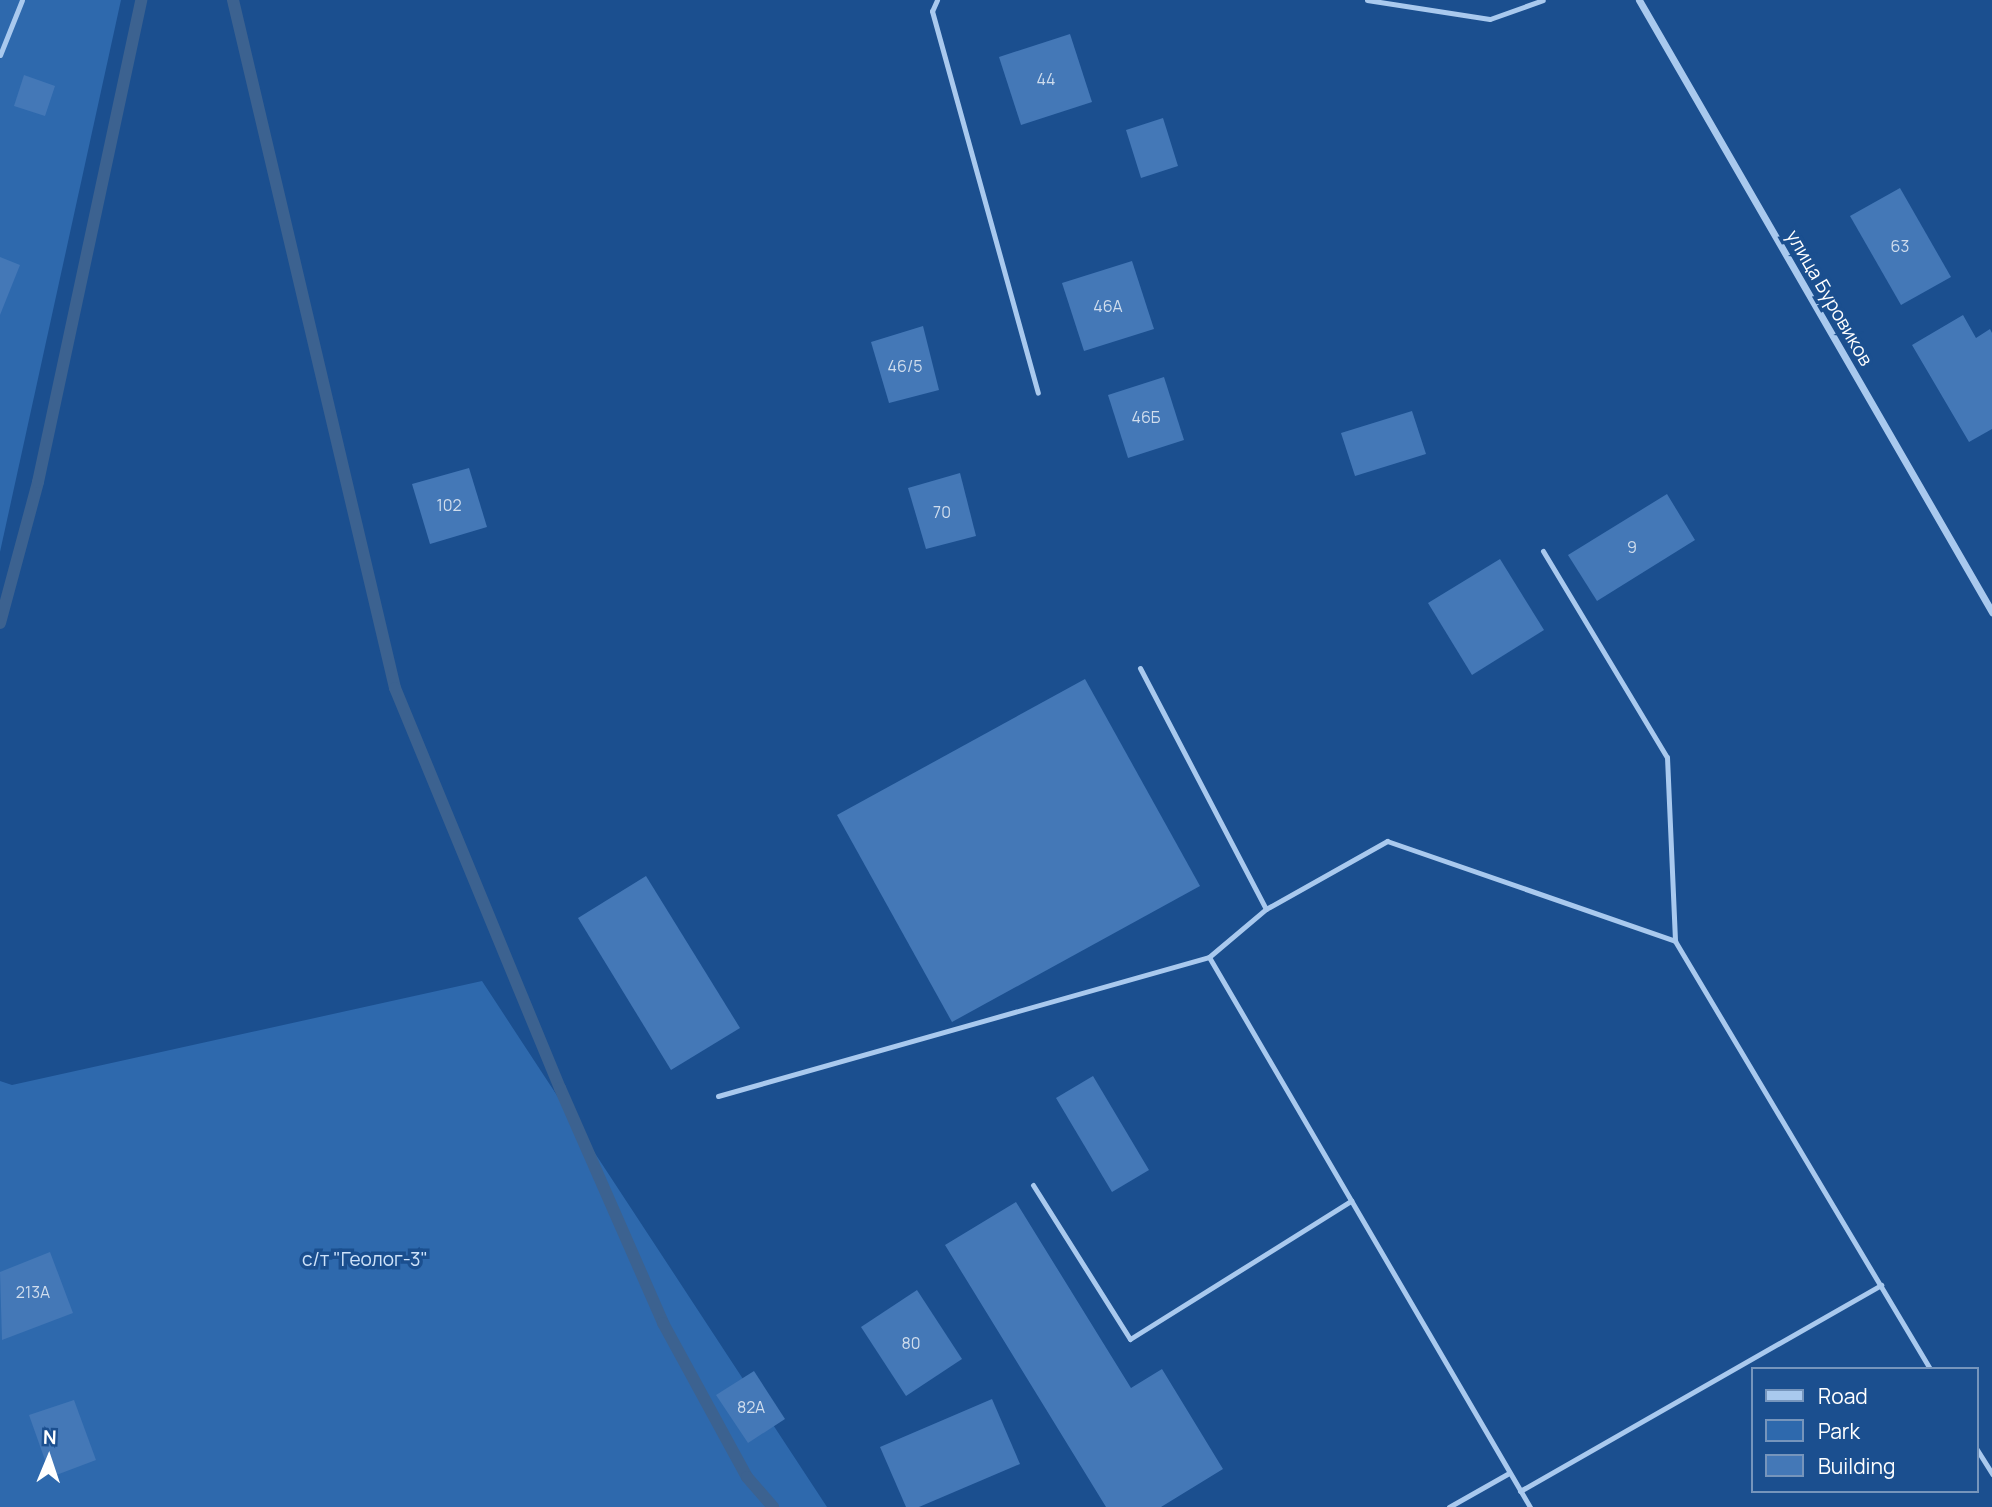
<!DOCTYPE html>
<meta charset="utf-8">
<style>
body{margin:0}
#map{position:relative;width:1992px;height:1507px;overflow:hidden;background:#1b4f8f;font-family:Manrope,sans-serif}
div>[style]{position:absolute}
.green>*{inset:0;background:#2e69ad}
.stream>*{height:12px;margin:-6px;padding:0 6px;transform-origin:6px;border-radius:6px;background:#3c6290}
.building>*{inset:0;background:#4478b7}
.lane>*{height:5px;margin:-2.5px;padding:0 2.5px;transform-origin:2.5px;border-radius:2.5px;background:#a9c9ee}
.street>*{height:7px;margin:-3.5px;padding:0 3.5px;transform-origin:3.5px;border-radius:3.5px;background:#a9c9ee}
span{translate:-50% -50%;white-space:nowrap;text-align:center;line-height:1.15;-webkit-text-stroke:7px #1b4f8f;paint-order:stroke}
.number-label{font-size:16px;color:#d0dded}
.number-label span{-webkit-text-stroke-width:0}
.street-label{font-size:19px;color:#fff}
.park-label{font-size:19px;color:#cfe3fa}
.legend{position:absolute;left:1751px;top:1367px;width:228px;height:126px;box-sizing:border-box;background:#1b4f8f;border:2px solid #7695bc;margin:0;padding:9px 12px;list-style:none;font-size:21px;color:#fff}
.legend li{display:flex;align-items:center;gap:14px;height:35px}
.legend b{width:35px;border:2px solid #7695bc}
.north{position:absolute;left:14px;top:1423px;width:70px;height:70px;-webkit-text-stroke:5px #1b4f8f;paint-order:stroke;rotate:2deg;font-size:19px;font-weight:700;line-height:28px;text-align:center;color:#fff}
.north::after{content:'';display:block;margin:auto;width:24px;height:32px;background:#fff;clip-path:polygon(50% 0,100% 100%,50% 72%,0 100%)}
</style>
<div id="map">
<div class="green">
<i style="clip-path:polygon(0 0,121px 0,0 552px)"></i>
<i style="clip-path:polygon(482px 981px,827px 1507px,0 1507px,0 1081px,12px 1085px)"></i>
</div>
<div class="stream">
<i style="left:233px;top:0;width:707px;rotate:76.75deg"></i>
<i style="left:395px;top:688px;width:433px;rotate:67.6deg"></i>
<i style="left:560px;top:1088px;width:257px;rotate:66.3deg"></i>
<i style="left:663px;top:1323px;width:175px;rotate:61.4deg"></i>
<i style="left:747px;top:1477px;width:40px;rotate:49deg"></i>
<i style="left:0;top:623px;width:146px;rotate:-74.9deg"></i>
<i style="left:38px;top:482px;width:493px;rotate:-77.9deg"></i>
</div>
<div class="building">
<i style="clip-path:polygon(1070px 34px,1092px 102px,1021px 125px,999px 57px)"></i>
<i style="clip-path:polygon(24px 75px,55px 86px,45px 116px,14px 106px)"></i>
<i style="clip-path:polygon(1163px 118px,1178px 166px,1141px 178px,1126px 130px)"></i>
<i style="clip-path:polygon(1900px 188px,1951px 277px,1901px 305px,1850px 216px)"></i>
<i style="clip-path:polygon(0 257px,20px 265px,0 315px)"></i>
<i style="clip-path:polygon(1132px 261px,1154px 329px,1084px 351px,1062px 283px)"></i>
<i style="clip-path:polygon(1963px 315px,1976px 338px,1990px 329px,1992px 333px,1992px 429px,1969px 442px,1912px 345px)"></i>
<i style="clip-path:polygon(923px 326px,939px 390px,889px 403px,871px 342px)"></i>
<i style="clip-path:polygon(1164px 377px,1184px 440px,1128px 458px,1108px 395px)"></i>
<i style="clip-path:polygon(1412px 411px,1426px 454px,1355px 476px,1341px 433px)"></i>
<i style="clip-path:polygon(469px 468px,487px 527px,430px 544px,412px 484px)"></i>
<i style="clip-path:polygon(960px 473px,976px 536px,926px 549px,908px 488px)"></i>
<i style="clip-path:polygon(1667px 494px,1695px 540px,1597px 601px,1568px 555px)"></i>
<i style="clip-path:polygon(1500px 559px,1544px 630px,1472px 675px,1428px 603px)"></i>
<i style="clip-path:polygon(1085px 679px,1200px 886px,952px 1022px,837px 815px)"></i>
<i style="clip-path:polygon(646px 876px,740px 1028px,671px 1070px,578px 918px)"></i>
<i style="clip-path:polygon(1093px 1076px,1149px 1170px,1112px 1192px,1056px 1098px)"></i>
<i style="clip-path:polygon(1016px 1202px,1131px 1388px,1162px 1369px,1223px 1469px,1161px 1507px,1106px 1507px,945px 1245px)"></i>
<i style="clip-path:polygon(50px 1252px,73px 1313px,2px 1340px,0 1272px)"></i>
<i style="clip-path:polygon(917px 1290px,962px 1359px,906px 1396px,861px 1327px)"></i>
<i style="clip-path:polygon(754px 1371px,785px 1419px,748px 1443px,716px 1395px)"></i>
<i style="clip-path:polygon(992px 1399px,1020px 1464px,919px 1507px,906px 1507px,880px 1447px)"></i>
<i style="clip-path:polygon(74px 1400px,96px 1460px,51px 1477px,29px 1415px)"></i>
</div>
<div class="lane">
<i style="left:937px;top:0;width:12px;rotate:114deg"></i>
<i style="left:932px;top:11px;width:396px;rotate:74.5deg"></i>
<i style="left:1367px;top:0;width:124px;rotate:8.8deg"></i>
<i style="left:1490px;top:19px;width:56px;rotate:-19.7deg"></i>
<i style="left:0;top:55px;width:59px;rotate:-68.2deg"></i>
<i style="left:1543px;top:551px;width:240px;rotate:59deg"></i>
<i style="left:1667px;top:757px;width:184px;rotate:87.5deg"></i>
<i style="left:1140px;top:668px;width:272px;rotate:62.4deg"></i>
<i style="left:1209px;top:957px;width:75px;rotate:-40.1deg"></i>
<i style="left:1266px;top:909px;width:139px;rotate:-29.3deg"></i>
<i style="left:1387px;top:841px;width:305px;rotate:19.1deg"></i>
<i style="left:1675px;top:941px;width:498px;rotate:59.2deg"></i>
<i style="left:718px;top:1096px;width:510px;rotate:-15.81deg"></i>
<i style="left:1209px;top:957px;width:637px;rotate:59.73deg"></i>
<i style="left:1033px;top:1185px;width:182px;rotate:57.8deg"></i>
<i style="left:1130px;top:1339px;width:261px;rotate:-32deg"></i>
<i style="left:1976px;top:1448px;width:31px;rotate:58deg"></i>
<i style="left:1520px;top:1491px;width:416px;rotate:-29.7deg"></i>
<i style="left:1449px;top:1507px;width:69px;rotate:-29.5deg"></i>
</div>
<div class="street">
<i style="left:1639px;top:0;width:707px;rotate:60.02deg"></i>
</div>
<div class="number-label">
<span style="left:1046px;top:79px">44</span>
<span style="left:1900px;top:246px">63</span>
<span style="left:1108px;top:306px">46А</span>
<span style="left:905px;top:366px">46/5</span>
<span style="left:1146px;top:417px">46Б</span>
<span style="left:449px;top:505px">102</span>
<span style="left:942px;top:512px">70</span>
<span style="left:1632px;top:547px">9</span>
<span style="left:33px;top:1292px">213А</span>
<span style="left:911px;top:1343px">80</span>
<span style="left:751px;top:1407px">82А</span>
</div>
<div class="street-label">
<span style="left:1829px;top:298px;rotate:60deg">улица Буровиков</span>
</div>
<div class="park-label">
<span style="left:365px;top:1260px">с/т "Геолог-3"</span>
</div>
<ul class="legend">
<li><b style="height:9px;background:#a9c9ee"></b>Road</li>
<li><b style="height:19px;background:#2e69ad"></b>Park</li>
<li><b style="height:19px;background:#4478b7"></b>Building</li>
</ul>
<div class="north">N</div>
</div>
